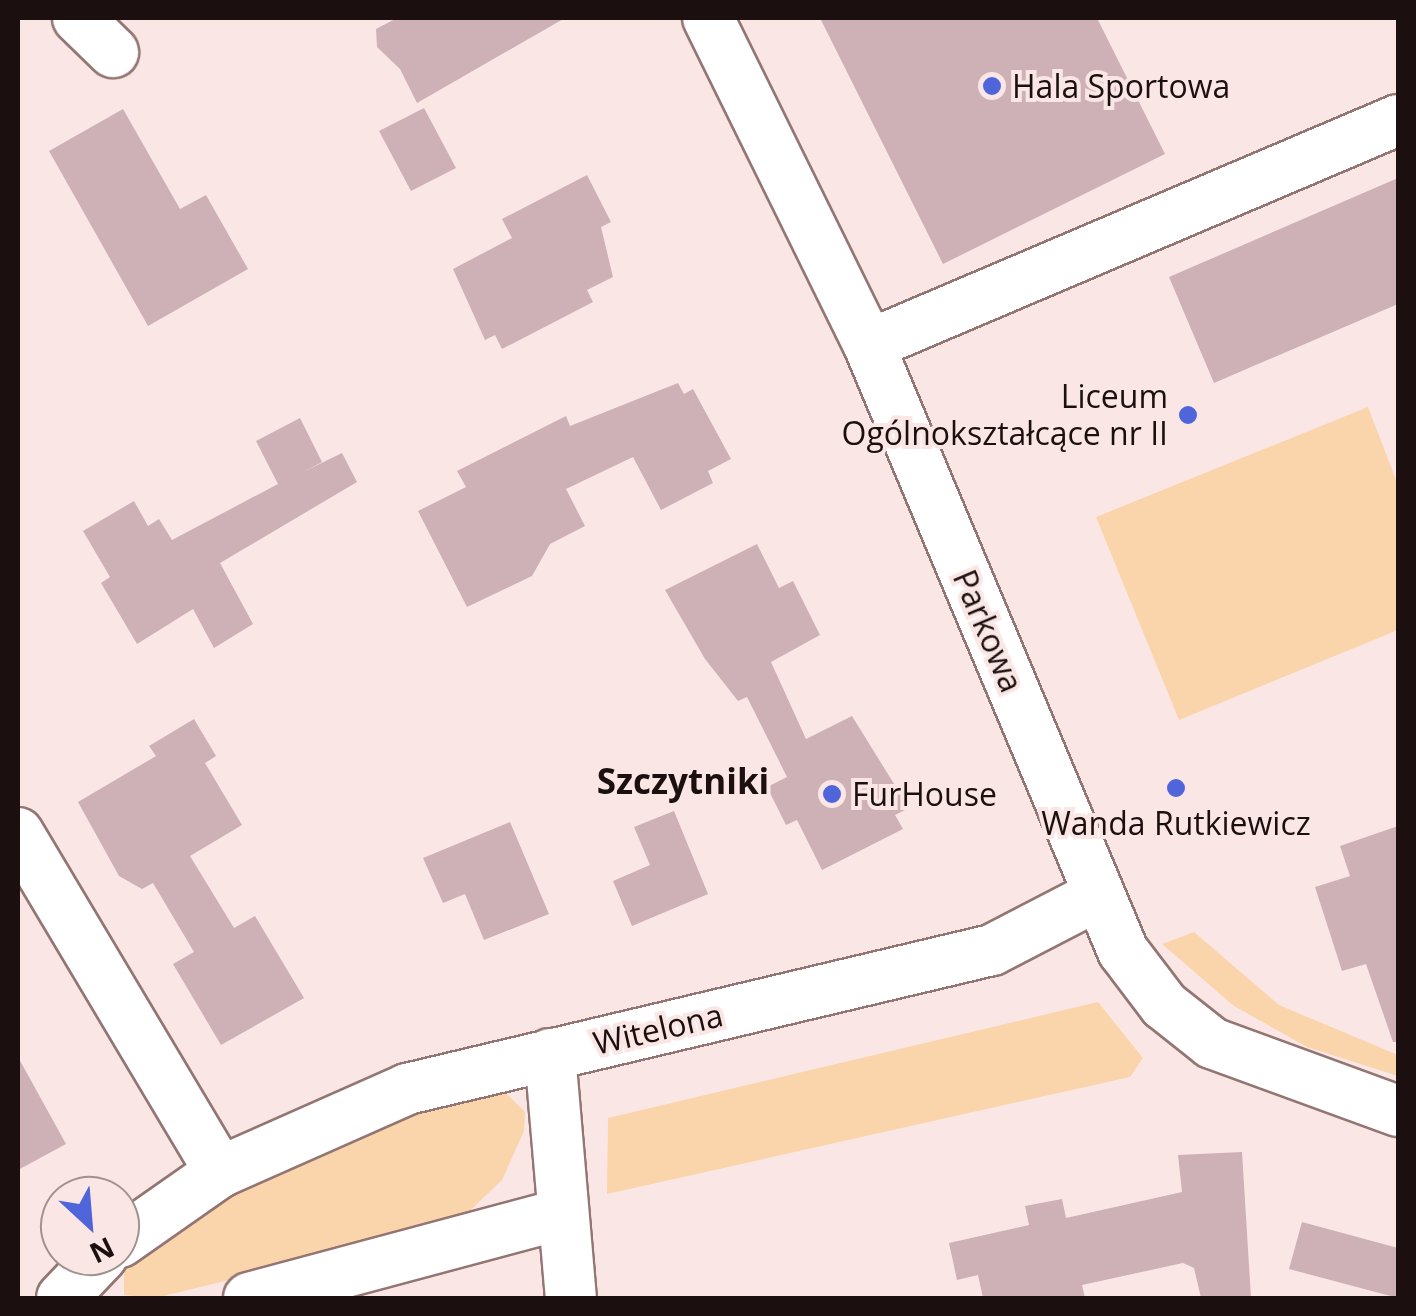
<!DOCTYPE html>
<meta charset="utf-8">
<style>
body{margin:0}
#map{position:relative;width:1416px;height:1316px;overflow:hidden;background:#fae7e5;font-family:"Open Sans",sans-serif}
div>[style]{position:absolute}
.green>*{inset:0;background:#fad5ab}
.building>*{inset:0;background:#ceb0b7}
.roads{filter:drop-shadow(2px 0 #937673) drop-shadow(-2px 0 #937673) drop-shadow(0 2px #937673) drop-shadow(0 -2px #937673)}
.minor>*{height:50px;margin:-25px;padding:0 25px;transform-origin:25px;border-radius:25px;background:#fff}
.dots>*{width:28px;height:28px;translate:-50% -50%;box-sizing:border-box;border:5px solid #fae7e5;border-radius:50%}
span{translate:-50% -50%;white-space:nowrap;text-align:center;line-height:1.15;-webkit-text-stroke:8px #fae7e5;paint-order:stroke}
.poi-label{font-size:32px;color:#1b100f}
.left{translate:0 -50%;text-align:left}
.right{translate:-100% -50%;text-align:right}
.street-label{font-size:32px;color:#1b100f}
.neighbourhood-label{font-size:35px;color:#1b100f;font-weight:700}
.frame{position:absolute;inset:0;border:20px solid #1b100f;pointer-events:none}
.north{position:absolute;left:40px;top:1176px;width:100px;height:100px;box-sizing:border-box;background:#fae7e5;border:2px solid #a1918f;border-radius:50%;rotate:154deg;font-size:28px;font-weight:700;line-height:40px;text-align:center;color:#1b100f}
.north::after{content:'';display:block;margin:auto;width:35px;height:45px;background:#5165db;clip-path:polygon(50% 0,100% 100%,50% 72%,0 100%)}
</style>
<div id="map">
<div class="green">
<i style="clip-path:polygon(1368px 407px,1398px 485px,1398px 630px,1179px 720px,1096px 517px)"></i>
<i style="clip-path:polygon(1194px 932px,1279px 1005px,1398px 1055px,1398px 1076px,1307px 1047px,1234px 1006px,1162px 944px)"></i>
<i style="clip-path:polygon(1098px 1002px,1143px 1058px,1130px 1077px,607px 1194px,608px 1118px)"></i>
<i style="clip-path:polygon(502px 1089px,525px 1112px,524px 1131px,502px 1180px,455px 1225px,155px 1298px,124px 1295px,124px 1270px,242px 1189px,429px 1105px)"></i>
</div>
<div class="building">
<i style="clip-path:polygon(397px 18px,565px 18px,417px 103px,400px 69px,377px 47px,376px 29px)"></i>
<i style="clip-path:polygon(820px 18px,1097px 18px,1165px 154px,943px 264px)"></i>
<i style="clip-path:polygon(424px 108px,456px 168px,411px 191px,379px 131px)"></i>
<i style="clip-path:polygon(123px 109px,180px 209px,206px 195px,248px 269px,148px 326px,49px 151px)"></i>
<i style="clip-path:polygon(587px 175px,611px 222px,601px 227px,613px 277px,587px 290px,593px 302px,502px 349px,495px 335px,485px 340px,453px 269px,512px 238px,502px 219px)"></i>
<i style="clip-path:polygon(1398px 178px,1398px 304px,1214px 383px,1169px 277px)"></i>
<i style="clip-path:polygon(678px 383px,684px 394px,693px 389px,731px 459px,708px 471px,713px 483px,661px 510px,633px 457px,566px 489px,585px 526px,550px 544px,532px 576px,467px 607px,418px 511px,466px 487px,457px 471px,566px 416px,570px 426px)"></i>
<i style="clip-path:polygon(300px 418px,322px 462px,303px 472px,342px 453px,357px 482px,220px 563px,253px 624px,214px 648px,193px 609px,137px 644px,101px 583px,110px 577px,83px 531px,134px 501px,148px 526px,159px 519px,172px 540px,278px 484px,256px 441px)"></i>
<i style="clip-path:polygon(757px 544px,779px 588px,793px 581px,820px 635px,771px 662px,806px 739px,852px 716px,909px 808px,895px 815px,903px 829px,822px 870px,797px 820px,786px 825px,767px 787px,787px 777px,747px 697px,738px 701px,705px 659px,665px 590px)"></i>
<i style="clip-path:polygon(194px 719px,216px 756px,205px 763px,242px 825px,190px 856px,234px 928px,255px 916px,304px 998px,221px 1045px,173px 964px,194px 952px,153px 883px,142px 889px,119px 876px,78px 802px,156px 756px,149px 746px)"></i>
<i style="clip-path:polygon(674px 811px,708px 894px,632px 926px,613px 881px,650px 865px,634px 827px)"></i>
<i style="clip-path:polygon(510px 822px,549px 914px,484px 940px,465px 894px,443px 903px,423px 858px)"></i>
<i style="clip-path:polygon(1398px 826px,1398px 1042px,1393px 1042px,1366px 964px,1342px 971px,1315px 887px,1350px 876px,1340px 846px)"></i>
<i style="clip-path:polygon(18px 1057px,66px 1144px,18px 1170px)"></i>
<i style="clip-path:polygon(1242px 1152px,1251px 1298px,1201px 1298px,1194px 1268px,1183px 1263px,1082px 1285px,1085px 1298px,983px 1298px,978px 1275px,957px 1280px,949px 1243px,1029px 1225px,1025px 1206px,1062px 1199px,1066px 1218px,1182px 1192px,1178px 1155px)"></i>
<i style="clip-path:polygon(1302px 1222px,1398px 1248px,1398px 1298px,1289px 1269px)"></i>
</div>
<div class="roads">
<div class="minor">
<i style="left:78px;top:18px;width:49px;rotate:44.2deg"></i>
<i style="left:708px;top:18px;width:364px;rotate:63.8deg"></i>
<i style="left:869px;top:345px;width:657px;rotate:67.26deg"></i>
<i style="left:1123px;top:951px;width:68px;rotate:52.8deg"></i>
<i style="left:1164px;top:1005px;width:61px;rotate:38.4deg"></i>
<i style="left:1212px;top:1043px;width:198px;rotate:20.1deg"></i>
<i style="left:869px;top:345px;width:575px;rotate:-23.04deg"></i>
<i style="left:18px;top:833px;width:395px;rotate:59.2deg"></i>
<i style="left:550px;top:1054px;width:245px;rotate:85.1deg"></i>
<i style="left:120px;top:1242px;width:122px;rotate:-35deg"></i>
<i style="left:220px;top:1172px;width:205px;rotate:-23.9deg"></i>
<i style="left:407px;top:1089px;width:601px;rotate:-13.37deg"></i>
<i style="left:992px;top:950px;width:119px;rotate:-27.4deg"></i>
<i style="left:62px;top:1298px;width:58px;rotate:-46.4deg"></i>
<i style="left:249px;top:1298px;width:321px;rotate:-15deg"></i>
</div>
</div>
<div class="dots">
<i style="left:992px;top:86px;background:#5165db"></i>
<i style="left:1188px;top:415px;background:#5165db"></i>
<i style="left:1176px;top:788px;background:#5165db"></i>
<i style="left:832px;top:794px;background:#5165db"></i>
</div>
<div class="poi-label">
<span class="left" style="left:1012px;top:86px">Hala Sportowa</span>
<span class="right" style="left:1168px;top:415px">Liceum<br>Ogólnokształcące nr II</span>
<span class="left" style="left:852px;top:794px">FurHouse</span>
<span style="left:1176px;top:823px">Wanda Rutkiewicz</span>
</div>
<div class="street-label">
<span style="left:988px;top:631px;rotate:67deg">Parkowa</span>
<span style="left:658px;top:1029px;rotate:-13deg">Witelona</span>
</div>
<div class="neighbourhood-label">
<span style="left:683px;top:781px">Szczytniki</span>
</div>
<div class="frame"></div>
<div class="north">N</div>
</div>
